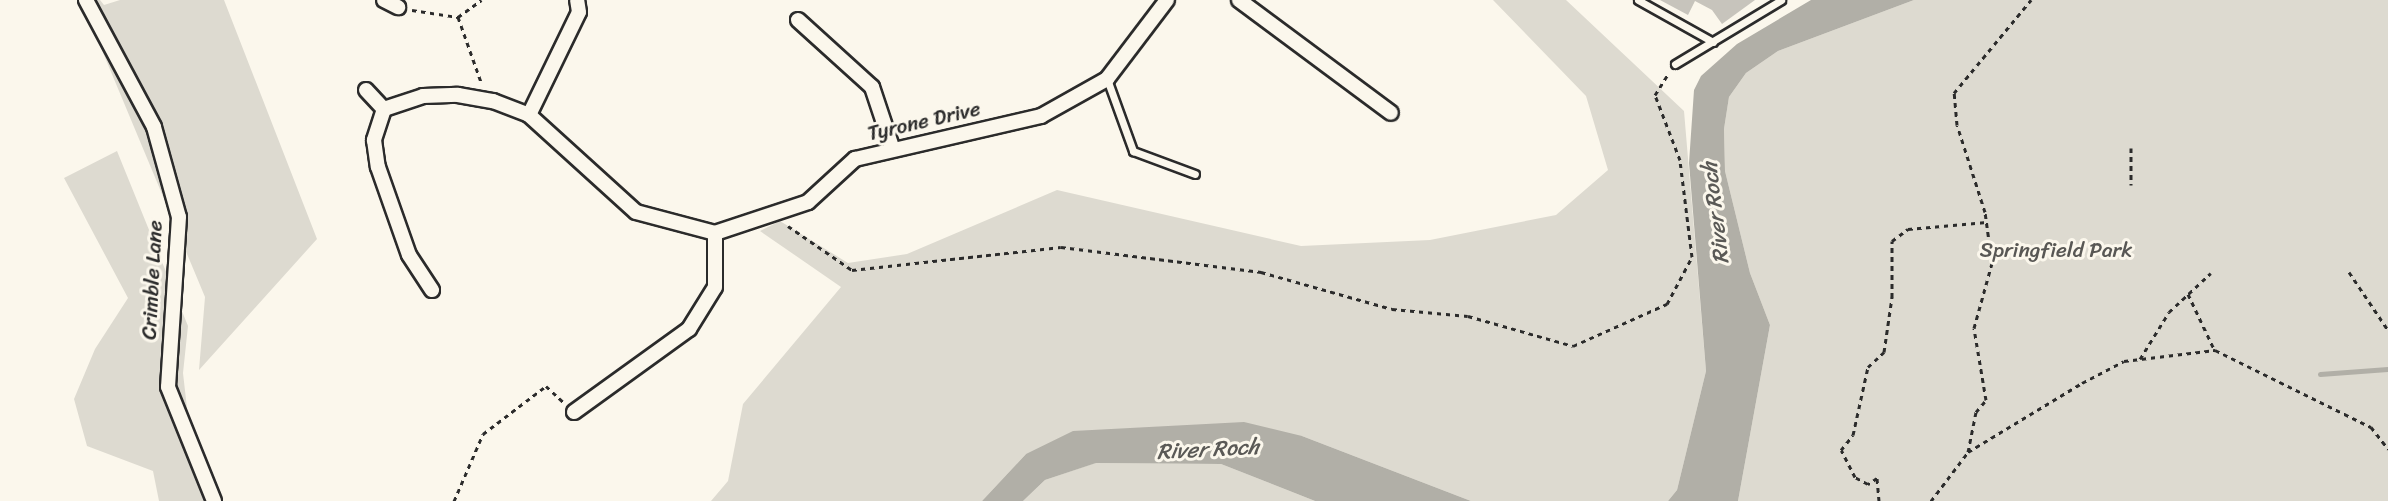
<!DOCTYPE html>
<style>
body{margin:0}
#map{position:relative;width:2388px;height:501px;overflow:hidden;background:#fbf7ec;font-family:Sriracha,sans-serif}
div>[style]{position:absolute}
.green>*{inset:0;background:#dddad0}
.water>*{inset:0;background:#b1afa7}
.stream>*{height:5px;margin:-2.5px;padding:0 2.5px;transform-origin:2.5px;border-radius:2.5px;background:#b1afa7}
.building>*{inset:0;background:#c7c4bc}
.path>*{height:3px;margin-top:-1.5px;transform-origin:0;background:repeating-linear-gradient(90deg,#2b2b2b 0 4.5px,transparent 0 9px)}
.roads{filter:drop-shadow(2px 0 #2b2b2b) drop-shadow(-2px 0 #2b2b2b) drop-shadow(0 2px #2b2b2b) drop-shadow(0 -2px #2b2b2b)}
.lane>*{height:7px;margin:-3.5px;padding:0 3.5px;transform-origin:3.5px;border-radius:3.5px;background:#fbf7ec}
.street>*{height:14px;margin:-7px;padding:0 7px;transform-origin:7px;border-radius:7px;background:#fbf7ec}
span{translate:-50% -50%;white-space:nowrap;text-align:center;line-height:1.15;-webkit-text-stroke:6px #fbf7ec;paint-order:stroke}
.street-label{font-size:21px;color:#2b2b2b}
.park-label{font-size:21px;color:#585754}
.water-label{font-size:22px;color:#5a5956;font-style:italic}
</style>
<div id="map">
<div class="green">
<i style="clip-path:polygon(81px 0,100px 0,104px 5px,120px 0,224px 0,317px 239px,199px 370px,205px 297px)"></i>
<i style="clip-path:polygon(1493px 0,1566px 0,1684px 111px,1706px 371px,1677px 490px,1668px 501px,1471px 501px,1302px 436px,1026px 454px,982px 501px,711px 501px,728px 481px,743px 404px,841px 287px,760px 231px,780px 221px,848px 263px,907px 254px,1057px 190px,1301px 246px,1430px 240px,1556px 215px,1608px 170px,1586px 96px)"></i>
<i style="clip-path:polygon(1914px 0,2388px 0,2388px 501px,1738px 501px,1770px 325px,1750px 273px,1725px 171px,1724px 129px,1729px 97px,1746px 73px,1778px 51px)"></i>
<i style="clip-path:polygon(117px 151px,188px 326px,183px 373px,188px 417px,211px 488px,205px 501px,159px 501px,153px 471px,87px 446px,74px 399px,95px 349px,128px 298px,64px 178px)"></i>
<i style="clip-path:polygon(1095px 463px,1221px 464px,1315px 501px,1023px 501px,1045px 480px)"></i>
</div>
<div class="water">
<i style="clip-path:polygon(1811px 0,1914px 0,1778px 51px,1746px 73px,1729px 97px,1724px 129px,1725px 171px,1750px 273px,1770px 325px,1738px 501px,1668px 501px,1677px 490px,1706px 371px,1689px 163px,1694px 90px,1701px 76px,1737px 44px)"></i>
<i style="clip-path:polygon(1244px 422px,1302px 436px,1471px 501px,1315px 501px,1221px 464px,1096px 463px,1045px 480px,1023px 501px,982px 501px,1026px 454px,1073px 431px)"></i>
</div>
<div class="stream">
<i style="left:2320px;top:374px;width:68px;rotate:-4.2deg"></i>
</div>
<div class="building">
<i style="clip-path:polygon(1660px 0,1755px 0,1722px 24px,1712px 10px,1695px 1px,1688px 15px)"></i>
</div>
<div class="path">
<i style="left:412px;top:10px;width:47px;rotate:8.7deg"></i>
<i style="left:458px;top:17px;width:69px;rotate:70.5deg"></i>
<i style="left:458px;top:17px;width:29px;rotate:-36deg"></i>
<i style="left:2131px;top:148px;width:37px;rotate:90deg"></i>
<i style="left:788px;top:226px;width:78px;rotate:34.5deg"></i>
<i style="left:852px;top:270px;width:210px;rotate:-6.3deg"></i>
<i style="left:1061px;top:247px;width:202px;rotate:7.1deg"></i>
<i style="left:1261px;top:272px;width:136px;rotate:15.8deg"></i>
<i style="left:1392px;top:309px;width:76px;rotate:5.3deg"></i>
<i style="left:1468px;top:316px;width:109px;rotate:15.9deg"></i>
<i style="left:1573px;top:346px;width:103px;rotate:-24.1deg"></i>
<i style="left:1667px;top:304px;width:53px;rotate:-62deg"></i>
<i style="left:1692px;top:257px;width:98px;rotate:-97.1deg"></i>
<i style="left:1680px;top:160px;width:70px;rotate:-111deg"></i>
<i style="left:1655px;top:95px;width:26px;rotate:-58deg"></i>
<i style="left:2349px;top:272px;width:70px;rotate:56.1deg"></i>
<i style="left:2188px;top:294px;width:61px;rotate:64.7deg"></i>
<i style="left:2140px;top:359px;width:55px;rotate:-58.3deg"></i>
<i style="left:2169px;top:312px;width:57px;rotate:-42.9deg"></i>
<i style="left:1968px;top:452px;width:41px;rotate:-78.7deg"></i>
<i style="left:1976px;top:412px;width:16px;rotate:-50deg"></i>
<i style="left:1986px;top:400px;width:73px;rotate:-99.5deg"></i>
<i style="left:1974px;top:328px;width:67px;rotate:-74.5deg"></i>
<i style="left:1992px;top:263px;width:51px;rotate:-97.8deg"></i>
<i style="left:1985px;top:212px;width:91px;rotate:-107.8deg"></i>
<i style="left:1957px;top:125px;width:32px;rotate:-95deg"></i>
<i style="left:1954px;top:93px;width:121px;rotate:-50.4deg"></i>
<i style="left:454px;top:501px;width:73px;rotate:-66.6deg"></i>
<i style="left:483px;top:434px;width:79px;rotate:-37.3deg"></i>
<i style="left:546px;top:386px;width:23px;rotate:43deg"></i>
<i style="left:1879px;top:501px;width:23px;rotate:-95deg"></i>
<i style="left:1877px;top:478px;width:11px;rotate:146deg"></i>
<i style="left:1868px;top:484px;width:15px;rotate:-152deg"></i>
<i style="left:1855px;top:477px;width:30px;rotate:-117deg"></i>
<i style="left:1841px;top:450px;width:19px;rotate:-51deg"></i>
<i style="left:1853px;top:435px;width:70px;rotate:-77.6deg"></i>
<i style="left:1868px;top:367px;width:22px;rotate:-43deg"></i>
<i style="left:1884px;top:352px;width:56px;rotate:-81.7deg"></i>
<i style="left:1892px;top:297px;width:56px;rotate:-90deg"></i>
<i style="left:1892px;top:241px;width:20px;rotate:-37deg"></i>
<i style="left:1908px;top:229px;width:79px;rotate:-5.1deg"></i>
<i style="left:1931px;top:501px;width:61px;rotate:-52.9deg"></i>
<i style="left:1968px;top:452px;width:133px;rotate:-31.2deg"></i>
<i style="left:2082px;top:383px;width:47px;rotate:-27.6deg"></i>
<i style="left:2124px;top:361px;width:92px;rotate:-6.9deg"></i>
<i style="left:2215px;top:350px;width:174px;rotate:26.3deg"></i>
<i style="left:2371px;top:427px;width:28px;rotate:52deg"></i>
</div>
<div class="roads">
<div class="lane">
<i style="left:1638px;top:0;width:86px;rotate:29.2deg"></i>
<i style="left:1675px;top:64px;width:124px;rotate:-31.1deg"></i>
<i style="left:1107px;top:79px;width:77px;rotate:70.1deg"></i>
<i style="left:1133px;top:151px;width:66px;rotate:20.4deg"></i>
</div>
<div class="street">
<i style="left:86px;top:0;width:144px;rotate:61.8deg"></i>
<i style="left:154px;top:127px;width:93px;rotate:74.5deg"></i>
<i style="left:179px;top:217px;width:170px;rotate:93.7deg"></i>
<i style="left:168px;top:387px;width:123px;rotate:68deg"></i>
<i style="left:384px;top:0;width:16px;rotate:27deg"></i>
<i style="left:1239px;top:0;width:189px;rotate:36.6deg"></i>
<i style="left:798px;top:20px;width:100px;rotate:42.2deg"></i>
<i style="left:872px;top:87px;width:63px;rotate:71.6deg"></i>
<i style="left:366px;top:90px;width:26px;rotate:47deg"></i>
<i style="left:384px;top:109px;width:41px;rotate:-18.4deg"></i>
<i style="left:423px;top:96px;width:35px;rotate:-2deg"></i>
<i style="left:458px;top:95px;width:36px;rotate:10deg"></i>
<i style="left:493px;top:101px;width:39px;rotate:21deg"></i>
<i style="left:529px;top:115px;width:144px;rotate:42.2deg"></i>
<i style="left:636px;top:212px;width:82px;rotate:14.9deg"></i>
<i style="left:715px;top:233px;width:98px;rotate:-18.4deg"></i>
<i style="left:808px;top:202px;width:64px;rotate:-42.5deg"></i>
<i style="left:855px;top:159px;width:191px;rotate:-13deg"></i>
<i style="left:1041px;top:116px;width:76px;rotate:-29.3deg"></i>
<i style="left:1107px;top:79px;width:99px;rotate:-52.8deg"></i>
<i style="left:384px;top:109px;width:33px;rotate:108deg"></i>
<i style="left:374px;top:140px;width:27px;rotate:82deg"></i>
<i style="left:378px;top:167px;width:93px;rotate:70.6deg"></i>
<i style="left:409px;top:255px;width:42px;rotate:56.7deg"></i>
<i style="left:529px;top:115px;width:114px;rotate:-64.1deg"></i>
<i style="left:579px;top:12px;width:12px;rotate:-99deg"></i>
<i style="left:574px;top:412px;width:142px;rotate:-35.8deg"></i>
<i style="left:689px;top:329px;width:49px;rotate:-58.2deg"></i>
<i style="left:715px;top:287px;width:54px;rotate:-90deg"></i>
</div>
</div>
<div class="street-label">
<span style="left:924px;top:121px;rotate:-13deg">Tyrone Drive</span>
<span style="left:152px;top:280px;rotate:-87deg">Crimble Lane</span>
</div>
<div class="park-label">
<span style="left:2056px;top:250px">Springfield Park</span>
</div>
<div class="water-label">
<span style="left:1715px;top:213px;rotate:-97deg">River Roch</span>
<span style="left:1208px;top:449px;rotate:-3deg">River Roch</span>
</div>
</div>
